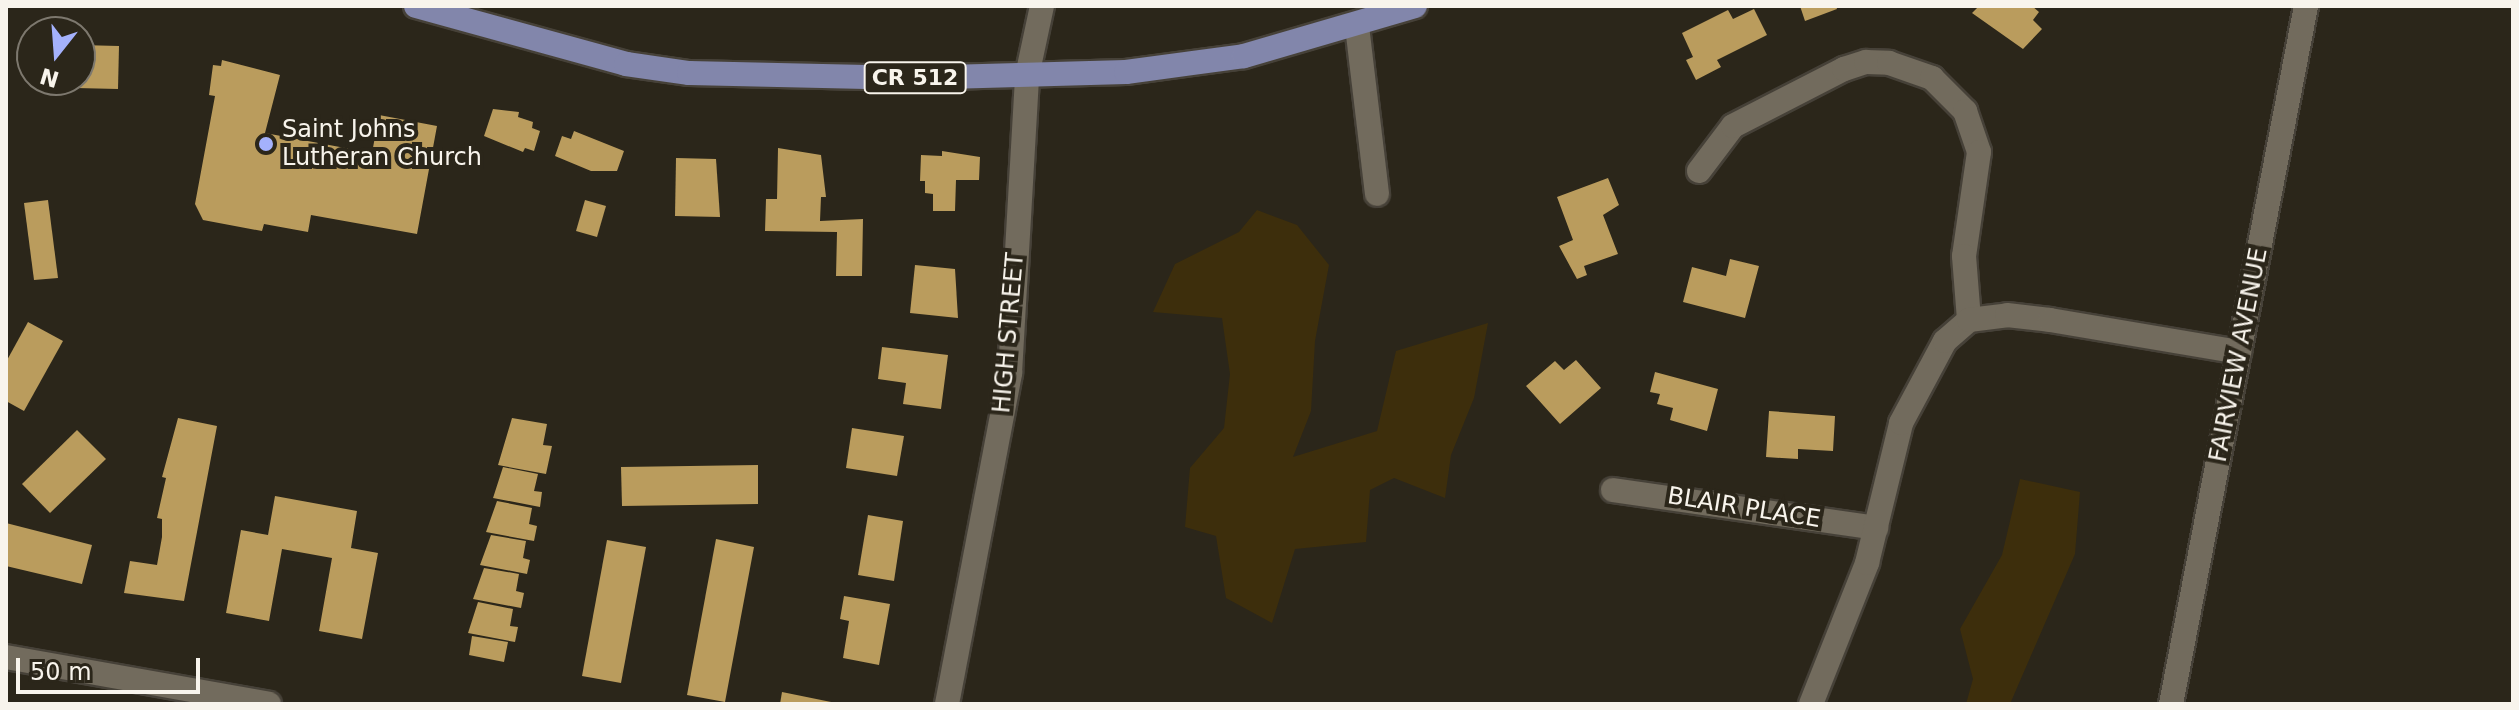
<!DOCTYPE html>
<style>
body{margin:0}
#map{position:relative;width:2519px;height:710px;overflow:hidden;background:#2b261a;font-family:"DejaVu Sans",sans-serif}
div>[style]{position:absolute}
.green>*{inset:0;background:#3d2e0c}
.building>*{inset:0;background:#ba9c5d}
.roads{filter:drop-shadow(2px 0 #464138) drop-shadow(-2px 0 #464138) drop-shadow(0 2px #464138) drop-shadow(0 -2px #464138)}
.minor>*{height:24px;margin:-12px;padding:0 12px;transform-origin:12px;border-radius:12px;background:#726b5d}
.major>*{height:24px;margin:-12px;padding:0 12px;transform-origin:12px;border-radius:12px;background:#8286ab}
.dots>*{width:22px;height:22px;translate:-50% -50%;box-sizing:border-box;border:4px solid #2b261a;border-radius:50%}
span{translate:-50% -50%;white-space:nowrap;text-align:center;line-height:1.15;-webkit-text-stroke:8px #2b261a;paint-order:stroke}
.shield-label span{padding:2px 6px;background:#2b261a;border:2px solid;border-radius:6px;-webkit-text-stroke-width:0}
.shield-label{font-size:22px;color:#f8f4ec;font-weight:700}
.poi-label{font-size:24px;color:#f8f4ec}
.left{translate:0 -50%;text-align:left}
.street-label{font-size:24px;color:#f8f4ec}
.frame{position:absolute;inset:0;border:8px solid #f8f4ec;pointer-events:none}
.north{position:absolute;left:16px;top:16px;width:80px;height:80px;box-sizing:border-box;background:#2b261a;border:2px solid #7d786e;border-radius:50%;rotate:197deg;font-size:22px;font-weight:700;line-height:32px;text-align:center;color:#f8f4ec}
.north::after{content:'';display:block;margin:auto;width:28px;height:36px;background:#a4b1fc;clip-path:polygon(50% 0,100% 100%,50% 72%,0 100%)}
.scale{position:absolute;left:16px;top:658px;width:184px;height:36px;box-sizing:border-box;border:4px solid #f8f4ec;border-top:0;padding-left:10px;font-size:24px;line-height:28px;white-space:nowrap;color:#f8f4ec;-webkit-text-stroke:6px #2b261a;paint-order:stroke}
</style>
<div id="map">
<div class="green">
<i style="clip-path:polygon(1257px 210px,1297px 225px,1329px 265px,1315px 341px,1311px 411px,1293px 457px,1377px 431px,1396px 351px,1488px 323px,1474px 398px,1451px 455px,1445px 498px,1394px 478px,1370px 490px,1366px 542px,1295px 549px,1272px 623px,1226px 598px,1216px 536px,1185px 527px,1190px 468px,1224px 428px,1230px 374px,1222px 318px,1153px 312px,1175px 264px,1239px 232px)"></i>
<i style="clip-path:polygon(2020px 479px,2080px 492px,2075px 554px,2010px 704px,1966px 704px,1973px 679px,1960px 629px,2002px 555px)"></i>
</div>
<div class="building">
<i style="clip-path:polygon(1800px 6px,1836px 6px,1837px 9px,1805px 21px)"></i>
<i style="clip-path:polygon(1979px 6px,2032px 6px,2039px 12px,2033px 20px,2042px 29px,2023px 49px,1972px 13px)"></i>
<i style="clip-path:polygon(1754px 9px,1767px 35px,1717px 60px,1721px 67px,1696px 80px,1686px 60px,1693px 57px,1682px 33px,1728px 10px,1733px 19px)"></i>
<i style="clip-path:polygon(80px 45px,119px 46px,118px 89px,76px 88px)"></i>
<i style="clip-path:polygon(222px 60px,280px 75px,265px 133px,372px 153px,379px 115px,437px 126px,417px 234px,311px 215px,308px 232px,264px 224px,262px 231px,203px 220px,195px 204px,215px 96px,209px 95px,213px 65px,221px 66px)"></i>
<i style="clip-path:polygon(493px 109px,519px 112px,518px 117px,533px 122px,532px 128px,540px 131px,534px 151px,525px 148px,523px 152px,484px 136px)"></i>
<i style="clip-path:polygon(574px 131px,624px 151px,617px 171px,591px 171px,555px 156px,562px 136px,571px 139px)"></i>
<i style="clip-path:polygon(778px 148px,821px 155px,826px 197px,821px 197px,820px 221px,863px 219px,862px 276px,836px 276px,837px 232px,765px 231px,766px 199px,777px 199px)"></i>
<i style="clip-path:polygon(942px 151px,980px 157px,979px 180px,956px 180px,955px 211px,933px 211px,933px 194px,925px 193px,925px 181px,920px 181px,921px 155px,942px 156px)"></i>
<i style="clip-path:polygon(676px 158px,716px 159px,720px 217px,675px 216px)"></i>
<i style="clip-path:polygon(1608px 178px,1619px 205px,1603px 215px,1618px 254px,1584px 266px,1587px 275px,1577px 279px,1559px 246px,1573px 240px,1557px 197px)"></i>
<i style="clip-path:polygon(48px 200px,58px 278px,34px 280px,24px 203px)"></i>
<i style="clip-path:polygon(585px 200px,606px 206px,597px 237px,576px 231px)"></i>
<i style="clip-path:polygon(1730px 259px,1759px 266px,1745px 318px,1683px 302px,1692px 267px,1726px 276px)"></i>
<i style="clip-path:polygon(915px 265px,955px 269px,958px 318px,910px 313px)"></i>
<i style="clip-path:polygon(28px 322px,63px 341px,24px 411px,6px 401px,6px 362px)"></i>
<i style="clip-path:polygon(882px 347px,948px 355px,941px 409px,903px 404px,906px 383px,878px 379px)"></i>
<i style="clip-path:polygon(1576px 360px,1601px 388px,1560px 424px,1526px 386px,1555px 361px,1564px 370px)"></i>
<i style="clip-path:polygon(1655px 372px,1718px 389px,1707px 431px,1670px 420px,1673px 408px,1657px 404px,1660px 394px,1650px 392px)"></i>
<i style="clip-path:polygon(1769px 411px,1835px 416px,1833px 451px,1798px 449px,1798px 459px,1766px 457px)"></i>
<i style="clip-path:polygon(178px 418px,217px 426px,184px 601px,124px 593px,130px 561px,157px 565px,162px 537px,162px 519px,157px 518px,166px 478px,162px 477px)"></i>
<i style="clip-path:polygon(512px 418px,547px 424px,543px 445px,552px 446px,546px 474px,498px 465px)"></i>
<i style="clip-path:polygon(852px 428px,904px 436px,897px 476px,846px 468px)"></i>
<i style="clip-path:polygon(77px 430px,106px 459px,50px 513px,22px 484px)"></i>
<i style="clip-path:polygon(758px 465px,758px 504px,622px 506px,621px 467px)"></i>
<i style="clip-path:polygon(503px 467px,538px 474px,534px 491px,542px 492px,540px 507px,493px 498px)"></i>
<i style="clip-path:polygon(275px 496px,357px 511px,351px 548px,378px 553px,362px 639px,319px 631px,332px 558px,282px 549px,269px 621px,226px 613px,241px 530px,268px 535px)"></i>
<i style="clip-path:polygon(497px 501px,532px 508px,529px 524px,537px 526px,534px 541px,486px 532px)"></i>
<i style="clip-path:polygon(868px 515px,903px 521px,894px 581px,858px 575px)"></i>
<i style="clip-path:polygon(6px 523px,92px 545px,82px 584px,6px 566px)"></i>
<i style="clip-path:polygon(491px 535px,526px 541px,523px 558px,530px 560px,527px 574px,480px 565px)"></i>
<i style="clip-path:polygon(716px 539px,754px 547px,725px 702px,687px 695px)"></i>
<i style="clip-path:polygon(607px 540px,646px 547px,621px 683px,582px 676px)"></i>
<i style="clip-path:polygon(484px 568px,519px 574px,516px 591px,524px 593px,521px 608px,473px 599px)"></i>
<i style="clip-path:polygon(844px 596px,890px 604px,879px 665px,843px 658px,849px 621px,840px 619px)"></i>
<i style="clip-path:polygon(478px 602px,513px 609px,510px 626px,518px 627px,515px 642px,468px 633px)"></i>
<i style="clip-path:polygon(472px 636px,508px 642px,504px 662px,469px 655px)"></i>
<i style="clip-path:polygon(782px 692px,836px 703px,836px 704px,780px 704px)"></i>
</div>
<div class="roads">
<div class="minor">
<i style="left:1357px;top:26px;width:169px;rotate:83.2deg"></i>
<i style="left:1699px;top:171px;width:56px;rotate:-52.9deg"></i>
<i style="left:1733px;top:126px;width:125px;rotate:-27.2deg"></i>
<i style="left:1844px;top:69px;width:23px;rotate:-18deg"></i>
<i style="left:1866px;top:62px;width:23px;rotate:2deg"></i>
<i style="left:1889px;top:63px;width:46px;rotate:19.2deg"></i>
<i style="left:1932px;top:78px;width:47px;rotate:45deg"></i>
<i style="left:1965px;top:111px;width:43px;rotate:71.1deg"></i>
<i style="left:1979px;top:152px;width:105px;rotate:98.2deg"></i>
<i style="left:1964px;top:256px;width:64px;rotate:85.5deg"></i>
<i style="left:1613px;top:490px;width:266px;rotate:8.2deg"></i>
<i style="left:6px;top:657px;width:267px;rotate:10.1deg"></i>
<i style="left:947px;top:704px;width:337px;rotate:-79.2deg"></i>
<i style="left:1010px;top:373px;width:297px;rotate:-86.7deg"></i>
<i style="left:1027px;top:76px;width:72px;rotate:-77.9deg"></i>
<i style="left:1811px;top:704px;width:152px;rotate:-68.3deg"></i>
<i style="left:1867px;top:563px;width:144px;rotate:-76.3deg"></i>
<i style="left:1901px;top:423px;width:93px;rotate:-61.8deg"></i>
<i style="left:1945px;top:341px;width:32px;rotate:-41deg"></i>
<i style="left:1969px;top:320px;width:38px;rotate:-7deg"></i>
<i style="left:2007px;top:315px;width:43px;rotate:6.6deg"></i>
<i style="left:2050px;top:320px;width:192px;rotate:9.6deg"></i>
<i style="left:2171px;top:704px;width:711px;rotate:-79.05deg"></i>
</div>
<div class="major">
<i style="left:416px;top:6px;width:218px;rotate:15.4deg"></i>
<i style="left:626px;top:64px;width:64px;rotate:8.1deg"></i>
<i style="left:689px;top:73px;width:222px;rotate:1.3deg"></i>
<i style="left:911px;top:78px;width:215px;rotate:-1.6deg"></i>
<i style="left:1126px;top:72px;width:119px;rotate:-7.7deg"></i>
<i style="left:1244px;top:56px;width:178px;rotate:-16.3deg"></i>
</div>
</div>
<div class="dots">
<i style="left:266px;top:144px;background:#a4b1fc"></i>
</div>
<div class="shield-label">
<span style="left:915px;top:78px">CR 512</span>
</div>
<div class="poi-label">
<span class="left" style="left:282px;top:144px">Saint Johns<br>Lutheran Church</span>
</div>
<div class="street-label">
<span style="left:1009px;top:333px;rotate:-85deg">HIGH STREET</span>
<span style="left:2239px;top:355px;rotate:-79deg">FAIRVIEW AVENUE</span>
<span style="left:1744px;top:508px;rotate:9deg">BLAIR PLACE</span>
</div>
<div class="frame"></div>
<div class="north">N</div>
<div class="scale">50 m</div>
</div>
